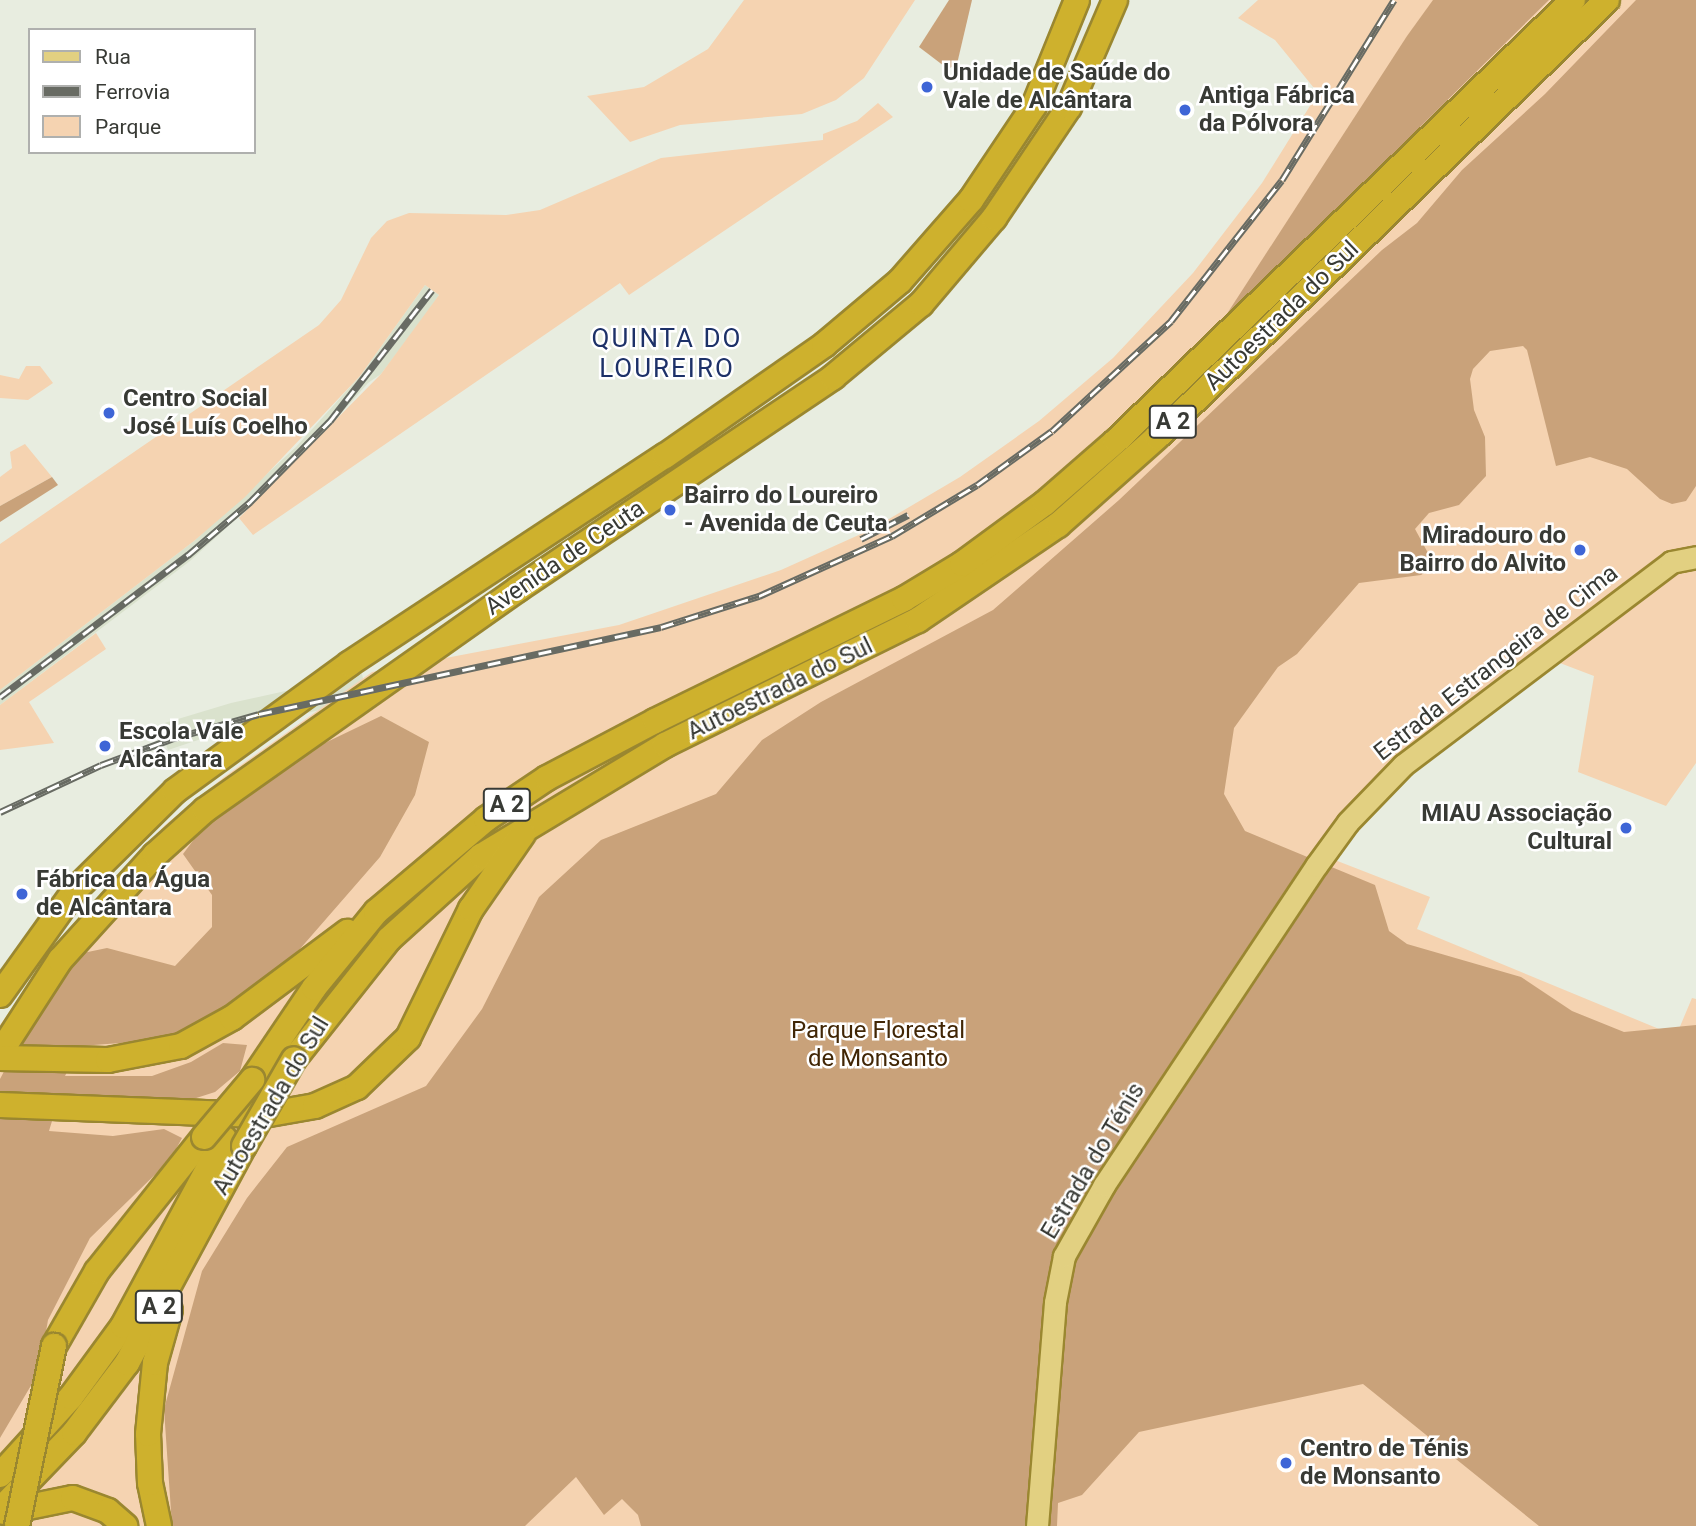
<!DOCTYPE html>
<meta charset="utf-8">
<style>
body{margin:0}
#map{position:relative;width:1696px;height:1526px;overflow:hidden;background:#e8ede0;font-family:Roboto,sans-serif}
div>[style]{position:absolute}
.built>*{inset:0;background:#dae2cd}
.green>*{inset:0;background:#f5d3b1}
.forest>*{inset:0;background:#c9a27a}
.roads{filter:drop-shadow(2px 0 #9a8730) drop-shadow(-2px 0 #9a8730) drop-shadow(0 2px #9a8730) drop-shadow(0 -2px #9a8730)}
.major>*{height:21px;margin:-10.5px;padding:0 10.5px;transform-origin:10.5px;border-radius:10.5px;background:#e2d081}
.highway>*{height:24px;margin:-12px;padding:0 12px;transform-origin:12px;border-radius:12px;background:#ceb12d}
.rail>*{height:7px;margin-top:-3.5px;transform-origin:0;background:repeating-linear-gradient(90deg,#fff 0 13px,#686b63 0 26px);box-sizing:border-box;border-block:2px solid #686b63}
.bridges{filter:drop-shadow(2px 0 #9a8730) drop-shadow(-2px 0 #9a8730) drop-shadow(0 2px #9a8730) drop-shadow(0 -2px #9a8730)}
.highway-bridge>*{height:24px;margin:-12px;padding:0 12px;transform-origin:12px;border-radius:12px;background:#ceb12d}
.dots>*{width:19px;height:19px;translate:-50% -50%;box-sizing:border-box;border:4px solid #fff;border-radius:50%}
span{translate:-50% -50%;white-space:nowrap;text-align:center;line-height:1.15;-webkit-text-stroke:5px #fff;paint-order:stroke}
.shield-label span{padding:2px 5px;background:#fff;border:2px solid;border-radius:5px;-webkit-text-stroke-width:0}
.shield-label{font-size:23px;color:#383a35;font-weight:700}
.poi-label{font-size:24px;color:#383a35;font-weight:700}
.left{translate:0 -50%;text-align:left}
.right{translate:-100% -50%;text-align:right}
.street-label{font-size:24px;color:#383a35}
.park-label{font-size:24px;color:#412605}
.neighbourhood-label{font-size:26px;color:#1d3168;letter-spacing:2px}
.legend{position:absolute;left:28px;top:28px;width:228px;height:126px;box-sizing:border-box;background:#fff;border:2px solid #afb0ae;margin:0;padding:9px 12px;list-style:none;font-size:21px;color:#383a35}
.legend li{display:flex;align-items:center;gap:14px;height:35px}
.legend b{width:35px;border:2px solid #afb0ae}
</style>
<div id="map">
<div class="built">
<i style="clip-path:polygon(425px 285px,439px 295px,425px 316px,381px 374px,368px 383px,295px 465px,190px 561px,0 705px,0 690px,194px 541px,296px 447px,360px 376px)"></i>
<i style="clip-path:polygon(362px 674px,368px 699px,219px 733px,168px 750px,158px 725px,231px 703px)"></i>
</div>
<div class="green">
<i style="clip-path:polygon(744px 0,915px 0,864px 78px,836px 100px,802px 114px,680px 125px,630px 142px,587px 96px,644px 87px,708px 49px)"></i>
<i style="clip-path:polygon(1258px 0,1696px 0,1696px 763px,1666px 806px,1578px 772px,1594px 676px,1552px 660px,1379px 789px,1322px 855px,1430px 897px,1417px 929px,1676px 1036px,1692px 998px,1696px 999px,1696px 1526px,0 1526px,0 1025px,68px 930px,165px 825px,224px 777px,372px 672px,619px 625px,781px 570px,872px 529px,960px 477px,1039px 421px,1113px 358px,1193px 273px,1262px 183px,1318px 93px,1275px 40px,1238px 18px)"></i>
<i style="clip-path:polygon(878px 103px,893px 117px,629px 295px,620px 283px,253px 535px,239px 518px,381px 374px,439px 295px,425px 285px,360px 376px,245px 497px,194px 541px,0 690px,0 544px,319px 325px,341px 300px,371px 238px,387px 221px,409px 213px,506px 215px,540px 210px,661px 158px,823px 140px,823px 134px,857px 121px)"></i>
<i style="clip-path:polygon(26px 366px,40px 366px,53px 383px,28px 400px,0 398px,0 375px,19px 379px)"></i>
<i style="clip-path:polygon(25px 444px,52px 477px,0 506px,0 477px,12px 468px,10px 452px)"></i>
<i style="clip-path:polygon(96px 633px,106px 649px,29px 702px,54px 743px,0 750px,0 705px)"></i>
</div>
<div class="forest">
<i style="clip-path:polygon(949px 0,972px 0,957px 64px,948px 69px,919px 47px)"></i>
<i style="clip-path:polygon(1433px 0,1549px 0,1221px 323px,1407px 36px)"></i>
<i style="clip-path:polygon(1636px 0,1696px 0,1696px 486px,1686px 501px,1672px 504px,1660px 499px,1627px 469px,1590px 457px,1556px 466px,1527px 350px,1523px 346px,1490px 351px,1473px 369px,1470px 379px,1474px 410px,1485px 437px,1486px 476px,1459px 505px,1429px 513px,1415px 529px,1435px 566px,1421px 575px,1359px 583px,1297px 654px,1278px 667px,1234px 728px,1224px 794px,1245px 831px,1375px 885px,1389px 931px,1407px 944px,1521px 977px,1572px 1011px,1624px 1032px,1696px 1025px,1696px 1526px,1539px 1526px,1363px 1384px,1139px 1432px,1082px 1495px,1058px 1503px,1057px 1526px,641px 1526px,638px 1515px,622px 1499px,604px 1515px,576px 1477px,525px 1526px,172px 1526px,164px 1409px,202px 1271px,247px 1198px,287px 1147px,426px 1086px,482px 1009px,539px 897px,601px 840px,716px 794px,762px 740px,821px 702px,993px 610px,1119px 500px,1382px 250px,1417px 223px,1462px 170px,1545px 94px)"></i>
<i style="clip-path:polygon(52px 477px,58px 485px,0 522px,0 506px)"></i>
<i style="clip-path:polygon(381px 716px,429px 742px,415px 795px,380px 857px,272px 981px,175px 1039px,80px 1046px,65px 1076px,152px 1076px,191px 1062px,223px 1043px,247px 1045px,240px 1071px,215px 1092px,190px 1100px,59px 1098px,49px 1131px,113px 1136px,164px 1129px,182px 1138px,170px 1160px,90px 1238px,48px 1320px,39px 1372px,0 1438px,0 1079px,27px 1028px,54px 982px,83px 953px,107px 948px,175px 966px,212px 927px,212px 895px,183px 854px,210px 818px,279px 765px)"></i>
</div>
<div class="roads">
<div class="major">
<i style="left:1037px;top:1526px;width:225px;rotate:-85.4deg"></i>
<i style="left:1055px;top:1302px;width:47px;rotate:-78.9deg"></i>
<i style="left:1064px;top:1256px;width:81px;rotate:-60.6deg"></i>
<i style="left:1104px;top:1185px;width:383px;rotate:-56.4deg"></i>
<i style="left:1316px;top:866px;width:54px;rotate:-54deg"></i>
<i style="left:1348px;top:822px;width:79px;rotate:-46deg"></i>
<i style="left:1403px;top:765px;width:336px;rotate:-37.1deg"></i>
<i style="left:1671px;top:562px;width:25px;rotate:-11deg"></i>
</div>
<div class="highway">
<i style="left:0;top:995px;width:130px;rotate:-54.4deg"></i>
<i style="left:76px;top:889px;width:139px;rotate:-44.7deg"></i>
<i style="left:175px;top:791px;width:215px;rotate:-36.1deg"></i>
<i style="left:349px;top:664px;width:378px;rotate:-33.4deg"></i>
<i style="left:665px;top:456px;width:194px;rotate:-34.9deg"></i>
<i style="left:824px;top:345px;width:99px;rotate:-40.1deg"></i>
<i style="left:900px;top:281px;width:108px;rotate:-48.8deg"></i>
<i style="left:971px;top:200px;width:113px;rotate:-56.2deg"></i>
<i style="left:1034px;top:106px;width:114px;rotate:-67.9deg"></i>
<i style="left:0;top:1053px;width:111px;rotate:-57.2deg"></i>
<i style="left:60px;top:960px;width:142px;rotate:-47.9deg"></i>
<i style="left:155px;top:855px;width:67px;rotate:-42deg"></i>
<i style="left:205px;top:810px;width:383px;rotate:-35.2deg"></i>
<i style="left:518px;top:589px;width:380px;rotate:-33.9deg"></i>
<i style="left:833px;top:377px;width:114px;rotate:-39.7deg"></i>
<i style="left:921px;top:304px;width:113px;rotate:-49.7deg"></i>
<i style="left:994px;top:218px;width:134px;rotate:-56deg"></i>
<i style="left:1069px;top:107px;width:116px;rotate:-66.7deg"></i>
<i style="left:0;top:1058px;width:108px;rotate:1.1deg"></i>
<i style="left:108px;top:1060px;width:74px;rotate:-10.9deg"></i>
<i style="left:181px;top:1046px;width:58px;rotate:-28.8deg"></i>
<i style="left:232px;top:1018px;width:144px;rotate:-36.8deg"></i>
<i style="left:294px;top:1059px;width:153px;rotate:-51.6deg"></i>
<i style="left:389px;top:939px;width:124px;rotate:-42.1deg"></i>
<i style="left:481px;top:856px;width:215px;rotate:-31.1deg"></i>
<i style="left:665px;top:745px;width:282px;rotate:-26.3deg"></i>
<i style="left:918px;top:620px;width:169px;rotate:-34.2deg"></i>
<i style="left:1058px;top:525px;width:132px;rotate:-41.6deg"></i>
<i style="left:1157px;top:437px;width:627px;rotate:-44.16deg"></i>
<i style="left:252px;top:1080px;width:111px;rotate:-56deg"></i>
<i style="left:314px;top:988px;width:98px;rotate:-50.8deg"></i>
<i style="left:376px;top:912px;width:144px;rotate:-40.2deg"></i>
<i style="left:486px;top:819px;width:73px;rotate:-33.9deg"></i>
<i style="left:547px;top:778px;width:122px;rotate:-27.8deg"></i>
<i style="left:655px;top:721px;width:277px;rotate:-26.1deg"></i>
<i style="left:904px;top:599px;width:68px;rotate:-31.1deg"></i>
<i style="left:962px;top:564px;width:103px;rotate:-36.3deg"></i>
<i style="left:1045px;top:503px;width:94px;rotate:-41.1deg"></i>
<i style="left:1116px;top:441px;width:635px;rotate:-43.98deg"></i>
<i style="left:0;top:1105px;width:264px;rotate:2.2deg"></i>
<i style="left:264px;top:1115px;width:52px;rotate:-10deg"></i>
<i style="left:315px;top:1106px;width:46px;rotate:-24.3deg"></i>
<i style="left:357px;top:1087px;width:71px;rotate:-43.9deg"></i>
<i style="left:408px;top:1038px;width:144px;rotate:-64deg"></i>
<i style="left:471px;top:909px;width:91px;rotate:-55.3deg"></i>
<i style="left:54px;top:1346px;width:86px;rotate:-60.2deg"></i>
<i style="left:97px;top:1271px;width:171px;rotate:-51.4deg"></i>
<i style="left:0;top:1475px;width:105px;rotate:-47.7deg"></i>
<i style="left:71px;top:1397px;width:88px;rotate:-53.8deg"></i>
<i style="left:123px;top:1326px;width:213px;rotate:-61.6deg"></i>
<i style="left:0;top:1510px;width:107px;rotate:-46.1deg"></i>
<i style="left:74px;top:1433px;width:88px;rotate:-52.9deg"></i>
<i style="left:127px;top:1363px;width:247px;rotate:-61.7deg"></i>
<i style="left:4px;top:1512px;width:70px;rotate:-11.5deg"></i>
<i style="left:73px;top:1498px;width:37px;rotate:20deg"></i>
<i style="left:108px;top:1511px;width:23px;rotate:41deg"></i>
<i style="left:159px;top:1526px;width:44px;rotate:-101.8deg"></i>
<i style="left:150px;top:1483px;width:49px;rotate:-92.3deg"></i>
<i style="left:148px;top:1434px;width:71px;rotate:-84.4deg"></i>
<i style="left:155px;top:1363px;width:55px;rotate:-74.2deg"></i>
</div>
</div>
<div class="rail">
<i style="left:861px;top:539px;width:53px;rotate:-27.1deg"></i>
<i style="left:0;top:697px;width:236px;rotate:-37.1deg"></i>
<i style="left:188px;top:555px;width:82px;rotate:-40.5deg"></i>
<i style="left:250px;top:502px;width:114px;rotate:-45.4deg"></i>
<i style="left:330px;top:421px;width:166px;rotate:-52.1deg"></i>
<i style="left:0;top:812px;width:111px;rotate:-25deg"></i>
<i style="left:101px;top:765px;width:75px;rotate:-20.4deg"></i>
<i style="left:171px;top:739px;width:91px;rotate:-15.9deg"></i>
<i style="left:259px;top:714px;width:411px;rotate:-12.2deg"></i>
<i style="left:661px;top:627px;width:103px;rotate:-17.6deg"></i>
<i style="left:759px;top:596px;width:146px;rotate:-24.3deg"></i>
<i style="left:892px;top:536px;width:99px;rotate:-31deg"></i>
<i style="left:977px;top:485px;width:92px;rotate:-35.8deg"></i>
<i style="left:1052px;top:431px;width:162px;rotate:-42.7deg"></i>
<i style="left:1171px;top:321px;width:179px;rotate:-51.8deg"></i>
<i style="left:1282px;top:180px;width:212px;rotate:-58.1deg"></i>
</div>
<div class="bridges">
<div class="highway-bridge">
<i style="left:204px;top:1137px;width:75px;rotate:-49.9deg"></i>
<i style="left:244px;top:1146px;width:100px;rotate:-60.1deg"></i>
<i style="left:17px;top:1526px;width:184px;rotate:-78.4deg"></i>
</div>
</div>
<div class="dots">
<i style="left:927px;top:87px;background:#3e65d6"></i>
<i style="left:1185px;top:110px;background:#3e65d6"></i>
<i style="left:109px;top:413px;background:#3e65d6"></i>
<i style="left:670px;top:510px;background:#3e65d6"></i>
<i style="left:1580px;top:550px;background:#3e65d6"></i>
<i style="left:105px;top:746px;background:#3e65d6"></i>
<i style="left:1626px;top:828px;background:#3e65d6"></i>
<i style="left:22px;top:894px;background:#3e65d6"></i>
<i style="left:1286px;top:1463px;background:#3e65d6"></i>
</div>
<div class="shield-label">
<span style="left:1173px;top:422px">A 2</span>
<span style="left:507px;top:805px">A 2</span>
<span style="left:159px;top:1307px">A 2</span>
</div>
<div class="poi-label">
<span class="left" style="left:943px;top:87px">Unidade de Saúde do<br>Vale de Alcântara</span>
<span class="left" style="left:1199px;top:110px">Antiga Fábrica<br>da Pólvora</span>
<span class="left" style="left:123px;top:413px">Centro Social<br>José Luís Coelho</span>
<span class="left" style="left:684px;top:510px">Bairro do Loureiro<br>- Avenida de Ceuta</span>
<span class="right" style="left:1566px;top:550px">Miradouro do<br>Bairro do Alvito</span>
<span class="left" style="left:119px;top:746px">Escola Vale<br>Alcântara</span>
<span class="right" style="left:1612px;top:828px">MIAU Associação<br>Cultural</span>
<span class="left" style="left:36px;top:894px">Fábrica da Água<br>de Alcântara</span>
<span class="left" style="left:1300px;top:1463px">Centro de Ténis<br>de Monsanto</span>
</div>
<div class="street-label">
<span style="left:1282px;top:316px;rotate:-44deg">Autoestrada do Sul</span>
<span style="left:565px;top:558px;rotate:-34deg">Avenida de Ceuta</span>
<span style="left:1496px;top:663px;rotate:-38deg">Estrada Estrangeira de Cima</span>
<span style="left:780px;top:689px;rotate:-26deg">Autoestrada do Sul</span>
<span style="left:271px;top:1106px;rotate:-59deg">Autoestrada do Sul</span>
<span style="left:1093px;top:1161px;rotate:-59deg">Estrada do Ténis</span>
</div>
<div class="park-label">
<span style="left:878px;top:1045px">Parque Florestal<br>de Monsanto</span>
</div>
<div class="neighbourhood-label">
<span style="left:667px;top:354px">QUINTA DO<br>LOUREIRO</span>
</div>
<ul class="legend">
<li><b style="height:9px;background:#e2d081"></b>Rua</li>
<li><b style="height:9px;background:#686b63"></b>Ferrovia</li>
<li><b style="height:19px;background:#f5d3b1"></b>Parque</li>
</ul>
</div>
